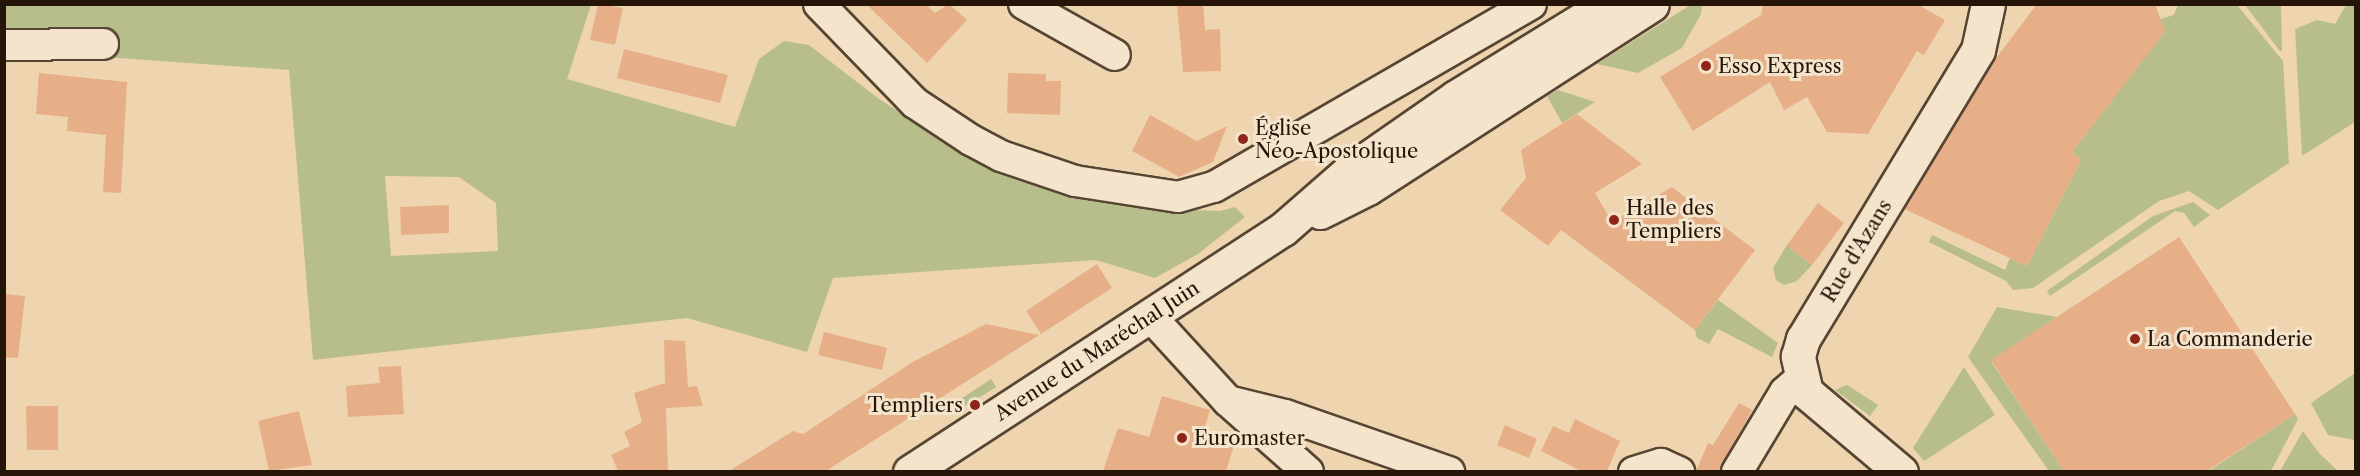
<!DOCTYPE html>
<meta charset="utf-8">
<style>
body{margin:0}
#map{position:relative;width:2360px;height:476px;overflow:hidden;background:#eed5b0;font-family:"Libre Caslon Text",serif}
div>[style]{position:absolute}
.green>*{inset:0;background:#b8bd8c}
.building>*{inset:0;background:#e7af88}
.roads{filter:drop-shadow(2px 0 #564532) drop-shadow(-2px 0 #564532) drop-shadow(0 2px #564532) drop-shadow(0 -2px #564532)}
.street>*{height:30px;margin:-15px;padding:0 15px;transform-origin:15px;border-radius:15px;background:#f4e4cc}
.secondary>*{height:33px;margin:-16.5px;padding:0 16.5px;transform-origin:16.5px;border-radius:16.5px;background:#f4e4cc}
.dots>*{width:16px;height:16px;translate:-50% -50%;box-sizing:border-box;border:3px solid #f4e4cc;border-radius:50%}
span{translate:-50% -50%;white-space:nowrap;text-align:center;line-height:1.15;-webkit-text-stroke:6px #f4e4cc;paint-order:stroke}
.poi-label{font-size:20px;color:#241508}
.left{translate:0 -50%;text-align:left}
.right{translate:-100% -50%;text-align:right}
.street-label{font-size:20px;color:#241508}
.frame{position:absolute;inset:0;border:6px solid #241508;pointer-events:none}
</style>
<div id="map">
<div class="green">
<i style="clip-path:polygon(1692px 4px,1702px 5px,1701px 14px,1682px 48px,1638px 73px,1597px 64px)"></i>
<i style="clip-path:polygon(evenodd,4px 5px,591px 5px,567px 79px,735px 127px,759px 59px,784px 41px,809px 45px,879px 99px,954px 147px,1172px 209px,1220px 211px,1235px 207px,1245px 217px,1198px 254px,1155px 278px,1096px 260px,833px 278px,807px 352px,687px 318px,313px 360px,289px 70px,47px 53px,5px 55px,4px 5px,385px 176px,459px 177px,496px 203px,498px 251px,391px 256px,385px 176px)"></i>
<i style="clip-path:polygon(2178px 5px,2237px 5px,2283px 61px,2289px 163px,2218px 210px,2189px 191px,2159px 201px,2033px 288px,2013px 290px,2006px 281px,1929px 242px,1932px 235px,2005px 270px,2010px 258px,2027px 266px,2081px 160px,2072px 152px,2164px 32px,2160px 19px,2174px 15px)"></i>
<i style="clip-path:polygon(2245px 5px,2281px 5px,2282px 51px,2280px 51px)"></i>
<i style="clip-path:polygon(2346px 5px,2355px 5px,2355px 122px,2302px 156px,2295px 29px,2317px 20px,2335px 24px)"></i>
<i style="clip-path:polygon(1558px 90px,1595px 102px,1562px 123px,1547px 96px)"></i>
<i style="clip-path:polygon(2193px 202px,2210px 215px,2194px 227px,2184px 213px,2175px 211px,2050px 296px,2047px 291px,2153px 216px)"></i>
<i style="clip-path:polygon(1787px 245px,1812px 265px,1797px 281px,1784px 285px,1776px 280px,1773px 268px)"></i>
<i style="clip-path:polygon(1718px 300px,1778px 343px,1772px 357px,1718px 329px,1709px 344px,1697px 338px,1695px 330px)"></i>
<i style="clip-path:polygon(1997px 307px,2057px 317px,1991px 361px,2064px 471px,2049px 471px,1968px 357px)"></i>
<i style="clip-path:polygon(1964px 367px,1995px 415px,1924px 461px,1913px 448px)"></i>
<i style="clip-path:polygon(2355px 373px,2355px 440px,2328px 435px,2311px 403px)"></i>
<i style="clip-path:polygon(991px 379px,996px 387px,966px 406px,961px 399px)"></i>
<i style="clip-path:polygon(1847px 385px,1878px 405px,1870px 416px,1835px 390px)"></i>
<i style="clip-path:polygon(2295px 414px,2298px 419px,2271px 471px,2207px 472px)"></i>
<i style="clip-path:polygon(2303px 431px,2319px 453px,2338px 471px,2280px 471px)"></i>
</div>
<div class="building">
<i style="clip-path:polygon(598px 4px,623px 8px,615px 45px,590px 40px)"></i>
<i style="clip-path:polygon(866px 4px,926px 4px,935px 13px,949px 4px,967px 20px,927px 63px)"></i>
<i style="clip-path:polygon(1177px 4px,1203px 4px,1205px 30px,1220px 29px,1221px 71px,1183px 72px)"></i>
<i style="clip-path:polygon(1763px 4px,1917px 4px,1945px 20px,1924px 55px,1917px 51px,1868px 134px,1827px 132px,1807px 97px,1784px 110px,1770px 82px,1693px 131px,1660px 77px,1761px 15px)"></i>
<i style="clip-path:polygon(2037px 4px,2155px 4px,2165px 32px,2072px 152px,2081px 160px,2027px 266px,1904px 209px,1994px 61px)"></i>
<i style="clip-path:polygon(624px 49px,728px 75px,720px 103px,617px 78px)"></i>
<i style="clip-path:polygon(39px 73px,127px 82px,121px 193px,103px 192px,106px 135px,67px 131px,68px 117px,36px 114px)"></i>
<i style="clip-path:polygon(1008px 73px,1046px 74px,1046px 81px,1061px 81px,1060px 115px,1007px 113px)"></i>
<i style="clip-path:polygon(1577px 114px,1642px 164px,1595px 193px,1612px 222px,1672px 187px,1755px 250px,1695px 330px,1561px 230px,1548px 246px,1500px 210px,1526px 178px,1521px 150px)"></i>
<i style="clip-path:polygon(1150px 115px,1197px 141px,1227px 126px,1213px 162px,1179px 177px,1132px 151px)"></i>
<i style="clip-path:polygon(1818px 203px,1844px 223px,1812px 265px,1787px 245px)"></i>
<i style="clip-path:polygon(449px 205px,449px 233px,401px 235px,400px 207px)"></i>
<i style="clip-path:polygon(2179px 237px,2295px 414px,2207px 471px,2064px 471px,1991px 360px)"></i>
<i style="clip-path:polygon(1097px 264px,1112px 288px,1041px 334px,1026px 311px)"></i>
<i style="clip-path:polygon(4px 294px,25px 296px,18px 358px,4px 357px)"></i>
<i style="clip-path:polygon(986px 324px,1039px 335px,826px 471px,729px 471px,793px 431px,803px 434px,911px 363px)"></i>
<i style="clip-path:polygon(824px 332px,887px 348px,882px 370px,818px 355px)"></i>
<i style="clip-path:polygon(664px 340px,685px 341px,688px 387px,697px 386px,703px 406px,666px 408px,668px 471px,618px 471px,611px 455px,630px 446px,624px 432px,642px 422px,634px 393px,665px 383px)"></i>
<i style="clip-path:polygon(401px 366px,404px 414px,348px 417px,346px 386px,380px 383px,378px 367px)"></i>
<i style="clip-path:polygon(1162px 396px,1210px 410px,1202px 436px,1234px 446px,1226px 471px,1103px 471px,1118px 428px,1149px 437px)"></i>
<i style="clip-path:polygon(1739px 403px,1752px 410px,1720px 471px,1696px 471px,1708px 443px,1713px 445px)"></i>
<i style="clip-path:polygon(26px 406px,58px 406px,58px 450px,27px 450px)"></i>
<i style="clip-path:polygon(299px 411px,312px 465px,269px 471px,258px 421px)"></i>
<i style="clip-path:polygon(1575px 419px,1620px 441px,1607px 471px,1581px 471px,1541px 451px,1553px 426px,1569px 433px)"></i>
<i style="clip-path:polygon(1505px 425px,1537px 439px,1529px 458px,1497px 445px)"></i>
</div>
<div class="roads">
<div class="street">
<i style="left:819px;top:4px;width:138px;rotate:45.9deg"></i>
<i style="left:915px;top:103px;width:67px;rotate:33.5deg"></i>
<i style="left:971px;top:140px;width:34px;rotate:28deg"></i>
<i style="left:1001px;top:156px;width:78px;rotate:18.7deg"></i>
<i style="left:1075px;top:181px;width:104px;rotate:8.8deg"></i>
<i style="left:1178px;top:197px;width:37px;rotate:-16deg"></i>
<i style="left:1214px;top:187px;width:366px;rotate:-30deg"></i>
<i style="left:1024px;top:4px;width:104px;rotate:29.3deg"></i>
<i style="left:4px;top:45px;width:99px;rotate:-0.6deg"></i>
<i style="left:1151px;top:317px;width:114px;rotate:47.5deg"></i>
<i style="left:1228px;top:401px;width:107px;rotate:41.6deg"></i>
<i style="left:1228px;top:401px;width:59px;rotate:13.8deg"></i>
<i style="left:1285px;top:415px;width:174px;rotate:19.2deg"></i>
<i style="left:1634px;top:472px;width:28px;rotate:-17deg"></i>
<i style="left:1661px;top:464px;width:20px;rotate:24deg"></i>
<i style="left:1737px;top:472px;width:93px;rotate:-59deg"></i>
<i style="left:1785px;top:392px;width:20px;rotate:-41deg"></i>
</div>
<div class="secondary">
<i style="left:1320px;top:212px;width:54px;rotate:-26.6deg"></i>
<i style="left:1368px;top:188px;width:338px;rotate:-32.9deg"></i>
<i style="left:910px;top:472px;width:445px;rotate:-33.1deg"></i>
<i style="left:1283px;top:229px;width:86px;rotate:-41.2deg"></i>
<i style="left:1348px;top:172px;width:131px;rotate:-34.8deg"></i>
<i style="left:1456px;top:97px;width:177px;rotate:-31.6deg"></i>
<i style="left:1901px;top:472px;width:124px;rotate:-139.9deg"></i>
<i style="left:1806px;top:392px;width:37px;rotate:-103deg"></i>
<i style="left:1798px;top:356px;width:18px;rotate:-74deg"></i>
<i style="left:1803px;top:339px;width:338px;rotate:-58.8deg"></i>
<i style="left:1978px;top:50px;width:47px;rotate:-77.7deg"></i>
</div>
</div>
<div class="dots">
<i style="left:1706px;top:66px;background:#8f2418"></i>
<i style="left:1243px;top:139px;background:#8f2418"></i>
<i style="left:1614px;top:220px;background:#8f2418"></i>
<i style="left:2135px;top:339px;background:#8f2418"></i>
<i style="left:975px;top:405px;background:#8f2418"></i>
<i style="left:1182px;top:438px;background:#8f2418"></i>
</div>
<div class="poi-label">
<span class="left" style="left:1718px;top:66px">Esso Express</span>
<span class="left" style="left:1255px;top:140px">Église<br>Néo-Apostolique</span>
<span class="left" style="left:1626px;top:220px">Halle des<br>Templiers</span>
<span class="left" style="left:2147px;top:339px">La Commanderie</span>
<span class="right" style="left:963px;top:405px">Templiers</span>
<span class="left" style="left:1194px;top:438px">Euromaster</span>
</div>
<div class="street-label">
<span style="left:1857px;top:251px;rotate:-59deg">Rue d'Azans</span>
<span style="left:1097px;top:351px;rotate:-33deg">Avenue du Maréchal Juin</span>
</div>
<div class="frame"></div>
</div>
